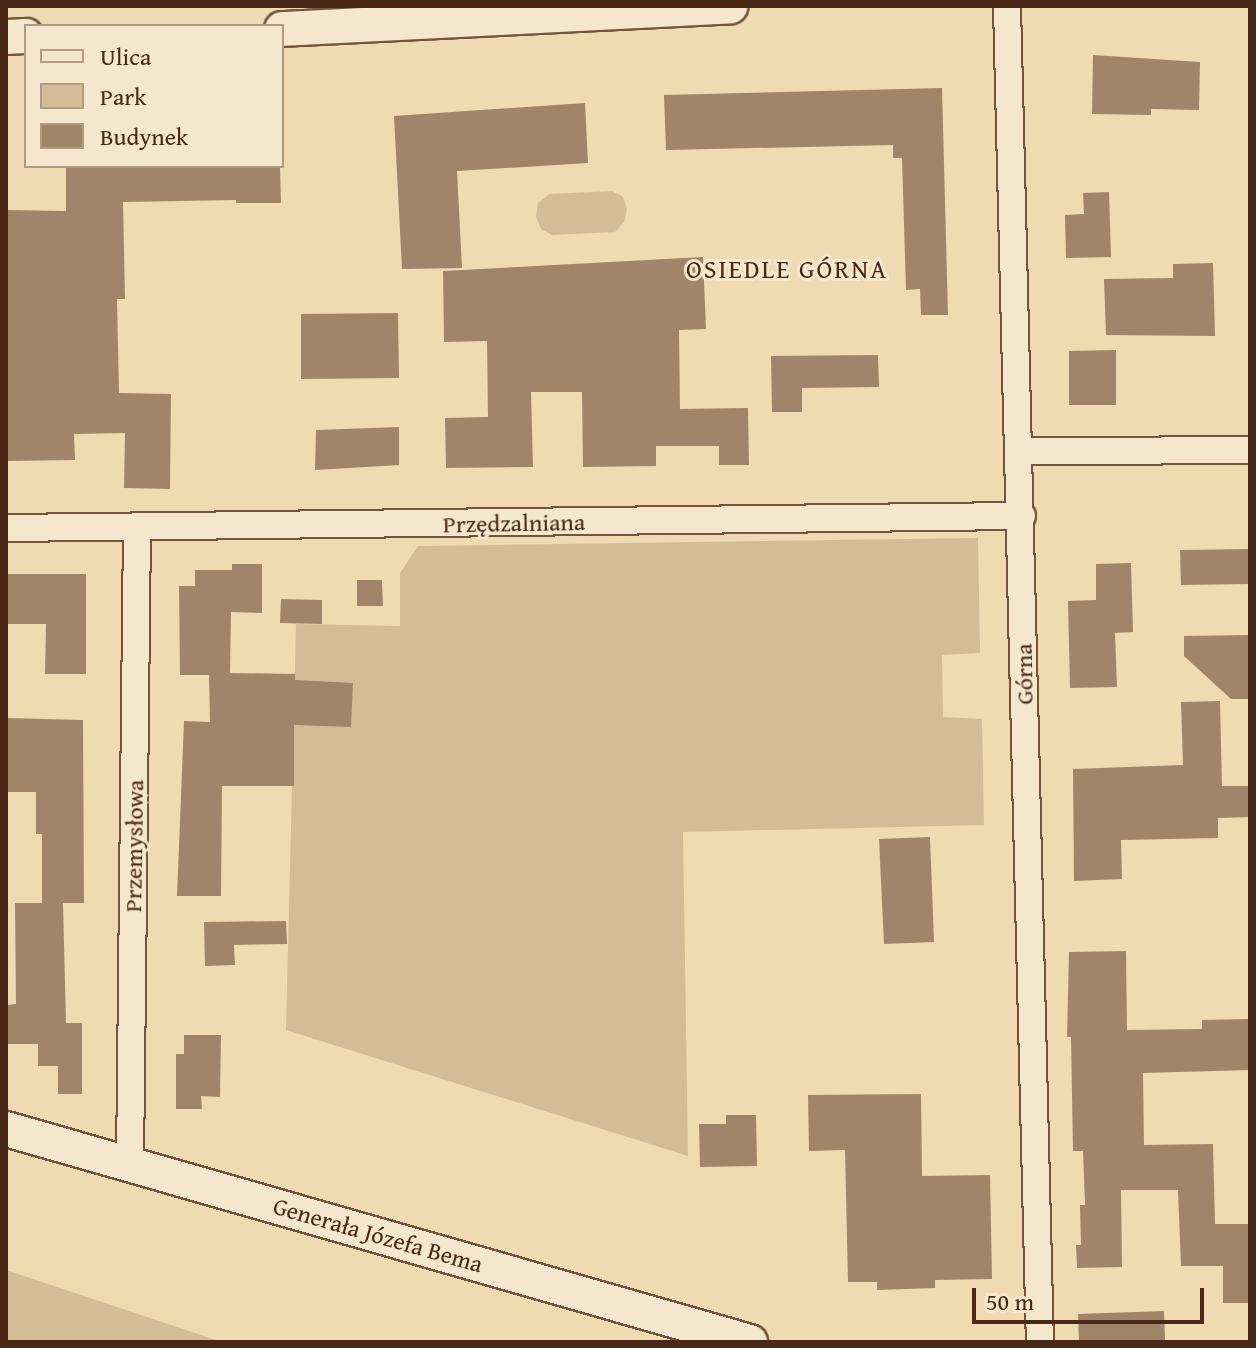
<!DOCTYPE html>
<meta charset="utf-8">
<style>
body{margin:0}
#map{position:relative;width:1256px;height:1348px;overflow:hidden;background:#f0dab2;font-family:"Gentium Book Plus",serif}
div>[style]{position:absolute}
.green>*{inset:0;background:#d4bc98}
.building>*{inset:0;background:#a08568}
.roads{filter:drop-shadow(2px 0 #74543e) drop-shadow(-2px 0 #74543e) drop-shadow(0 2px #74543e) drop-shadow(0 -2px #74543e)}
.minor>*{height:26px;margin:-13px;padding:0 13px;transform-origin:13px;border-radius:13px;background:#f5e7cd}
.tertiary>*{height:34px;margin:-17px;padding:0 17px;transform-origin:17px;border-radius:17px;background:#f5e7cd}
span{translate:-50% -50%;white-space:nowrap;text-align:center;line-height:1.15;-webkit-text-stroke:6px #f5e7cd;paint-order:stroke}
.street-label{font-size:24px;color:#4a2818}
.neighbourhood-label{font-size:26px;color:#4a2818;letter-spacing:2px}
.frame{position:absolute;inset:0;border:8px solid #4a2818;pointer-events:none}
.legend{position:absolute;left:24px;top:24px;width:260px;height:144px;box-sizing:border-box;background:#f5e7cd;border:2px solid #b19b85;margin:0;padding:10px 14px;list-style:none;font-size:24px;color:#4a2818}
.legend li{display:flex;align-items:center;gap:16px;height:40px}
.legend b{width:40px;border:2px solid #b19b85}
.scale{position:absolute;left:972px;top:1288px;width:232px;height:36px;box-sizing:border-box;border:4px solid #4a2818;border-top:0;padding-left:10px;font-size:24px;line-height:28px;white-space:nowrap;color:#4a2818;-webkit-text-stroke:6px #f5e7cd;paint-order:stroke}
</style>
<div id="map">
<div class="green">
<i style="clip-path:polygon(612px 191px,623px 197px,627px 209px,624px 222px,615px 232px,552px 235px,541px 229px,536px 217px,538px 203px,550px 194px)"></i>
<i style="clip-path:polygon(978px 538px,980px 653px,942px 655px,943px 717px,982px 719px,984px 825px,683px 832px,688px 1156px,286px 1030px,296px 624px,400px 626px,400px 573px,418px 546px)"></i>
<i style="clip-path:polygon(6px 1270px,222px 1342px,6px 1342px)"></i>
</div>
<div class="building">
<i style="clip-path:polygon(1093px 55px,1200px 62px,1199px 110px,1151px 109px,1151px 115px,1092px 114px)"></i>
<i style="clip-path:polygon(942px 88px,948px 315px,921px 315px,920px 289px,906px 290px,902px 158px,893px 158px,893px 145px,666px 150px,664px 95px)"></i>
<i style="clip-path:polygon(585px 103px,588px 163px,457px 171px,462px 268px,402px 269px,394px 116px)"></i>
<i style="clip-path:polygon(66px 166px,280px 166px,281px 203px,236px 203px,236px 200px,123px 202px,125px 299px,117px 299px,119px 393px,171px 394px,170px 489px,124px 488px,125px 433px,74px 434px,75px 460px,6px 461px,6px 210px,66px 211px)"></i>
<i style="clip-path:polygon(1109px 192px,1111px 257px,1066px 258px,1065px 215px,1084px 214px,1083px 193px)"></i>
<i style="clip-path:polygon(703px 257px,706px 329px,679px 330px,680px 409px,748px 408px,749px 465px,719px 465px,719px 446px,656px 446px,656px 466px,583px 467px,582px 392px,531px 392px,533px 467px,446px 468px,445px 418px,488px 417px,487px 341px,444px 342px,443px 271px)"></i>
<i style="clip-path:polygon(1213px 263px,1215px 336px,1106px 335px,1104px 279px,1173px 278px,1173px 264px)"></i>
<i style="clip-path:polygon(398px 313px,399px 378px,301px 379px,301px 314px)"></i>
<i style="clip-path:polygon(1116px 350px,1116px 405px,1069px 405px,1069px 351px)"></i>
<i style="clip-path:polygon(878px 355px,879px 387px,802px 388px,802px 412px,772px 412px,771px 356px)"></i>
<i style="clip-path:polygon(399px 427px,399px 465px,315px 470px,316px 430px)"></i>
<i style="clip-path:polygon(1250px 549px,1250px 584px,1181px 585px,1180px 550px)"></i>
<i style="clip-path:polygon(1131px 563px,1133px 632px,1115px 633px,1117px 687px,1070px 688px,1068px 601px,1096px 600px,1096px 564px)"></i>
<i style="clip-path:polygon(232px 564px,262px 564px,262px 613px,231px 612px,230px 673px,295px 674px,295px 680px,353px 683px,351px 727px,294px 725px,294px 786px,222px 786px,221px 896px,177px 896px,184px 721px,210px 722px,209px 675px,180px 675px,179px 586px,195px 586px,195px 570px,232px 570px)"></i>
<i style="clip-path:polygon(6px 574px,86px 574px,86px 674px,45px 674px,46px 624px,6px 624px)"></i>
<i style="clip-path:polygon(357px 580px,382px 580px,383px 606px,357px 606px)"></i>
<i style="clip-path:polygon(281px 599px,322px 600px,322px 624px,280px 623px)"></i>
<i style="clip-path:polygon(1250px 635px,1250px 699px,1231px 699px,1184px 656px,1184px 636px)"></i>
<i style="clip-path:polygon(1220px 701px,1222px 786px,1250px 786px,1250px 817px,1218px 818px,1218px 838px,1121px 840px,1122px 879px,1074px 881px,1073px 769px,1183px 765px,1181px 702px)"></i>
<i style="clip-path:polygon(6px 718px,83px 720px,84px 903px,63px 903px,66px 1023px,82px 1023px,82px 1094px,58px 1094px,58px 1066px,38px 1066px,38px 1044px,6px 1044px,6px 1005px,16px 1004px,15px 903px,42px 903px,42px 834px,36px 834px,36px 792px,6px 792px)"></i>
<i style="clip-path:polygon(930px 837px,934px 942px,884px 944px,879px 839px)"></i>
<i style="clip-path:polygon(286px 921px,287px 944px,234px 945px,235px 965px,205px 966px,204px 922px)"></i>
<i style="clip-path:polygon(1126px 951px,1127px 1030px,1202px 1029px,1202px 1020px,1250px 1019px,1250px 1070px,1143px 1073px,1144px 1145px,1213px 1144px,1215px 1224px,1250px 1224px,1250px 1303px,1223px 1303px,1223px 1266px,1181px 1266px,1178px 1190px,1121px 1190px,1122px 1267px,1077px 1268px,1076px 1245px,1081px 1245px,1080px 1205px,1085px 1205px,1083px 1151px,1073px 1151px,1071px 1037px,1067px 1037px,1069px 952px)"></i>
<i style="clip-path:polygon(184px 1035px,221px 1035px,220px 1097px,201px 1096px,202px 1109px,176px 1109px,176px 1054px,184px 1054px)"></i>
<i style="clip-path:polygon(921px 1094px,922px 1176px,990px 1175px,992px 1279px,935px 1280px,935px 1288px,877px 1290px,877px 1282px,848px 1282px,845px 1150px,809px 1151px,808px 1095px)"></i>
<i style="clip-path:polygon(726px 1115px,756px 1115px,757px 1166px,700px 1167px,699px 1124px,726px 1124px)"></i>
<i style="clip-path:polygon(1164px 1311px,1165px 1340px,1079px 1342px,1078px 1314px)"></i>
</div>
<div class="roads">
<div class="minor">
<i style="left:1007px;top:6px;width:1336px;rotate:88.59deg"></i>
<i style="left:1020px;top:451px;width:230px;rotate:-0.2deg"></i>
<i style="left:6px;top:528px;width:1016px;rotate:-0.68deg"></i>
<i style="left:130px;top:1164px;width:637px;rotate:-89.37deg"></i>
</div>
<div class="tertiary">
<i style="left:282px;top:29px;width:449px;rotate:-2.9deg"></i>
<i style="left:6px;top:37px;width:20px;rotate:-3deg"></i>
<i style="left:6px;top:1129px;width:774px;rotate:15.98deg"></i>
</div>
</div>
<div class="street-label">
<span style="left:514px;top:523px;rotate:-1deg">Przędzalniana</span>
<span style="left:1024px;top:674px;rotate:-91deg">Górna</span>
<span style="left:134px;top:846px;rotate:-89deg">Przemysłowa</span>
<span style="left:378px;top:1235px;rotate:16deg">Generała Józefa Bema</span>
</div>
<div class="neighbourhood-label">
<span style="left:787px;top:269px">OSIEDLE GÓRNA</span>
</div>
<div class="frame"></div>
<ul class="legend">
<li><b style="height:10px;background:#f5e7cd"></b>Ulica</li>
<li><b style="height:22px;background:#d4bc98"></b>Park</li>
<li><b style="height:22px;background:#a08568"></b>Budynek</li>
</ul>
<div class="scale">50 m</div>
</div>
